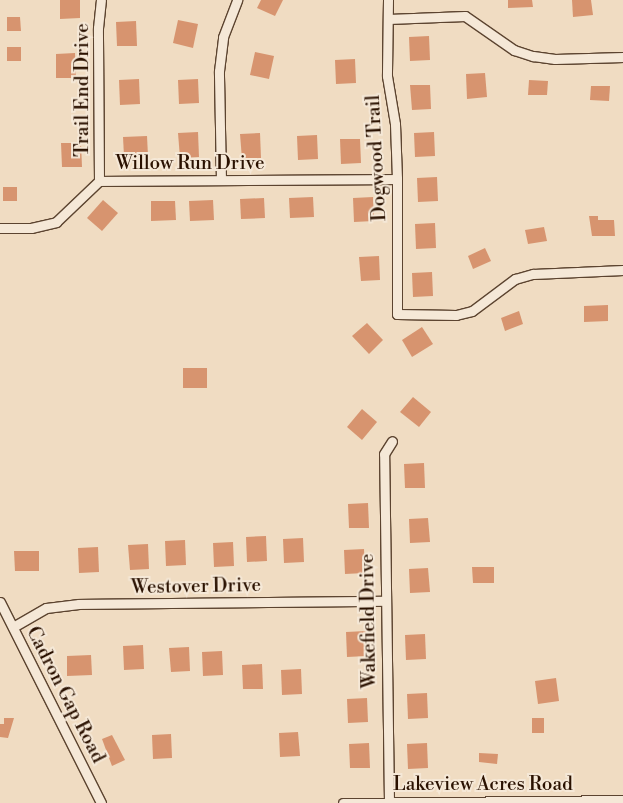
<!DOCTYPE html>
<style>
body{margin:0}
#map{position:relative;width:623px;height:803px;overflow:hidden;background:#f0dcc2;font-family:"Libre Bodoni",serif}
div>[style]{position:absolute}
.building>*{inset:0;background:#d7946f}
.roads{filter:drop-shadow(1px 0 #5c4430) drop-shadow(-1px 0 #5c4430) drop-shadow(0 1px #5c4430) drop-shadow(0 -1px #5c4430)}
.minor>*{height:9px;margin:-4.5px;padding:0 4.5px;transform-origin:4.5px;border-radius:4.5px;background:#f5e8d7}
span{translate:-50% -50%;white-space:nowrap;text-align:center;line-height:1.15;-webkit-text-stroke:4px #f5e8d7;paint-order:stroke}
.street-label{font-size:19px;color:#2a1100}
</style>
<div id="map">
<div class="building">
<i style="clip-path:polygon(60px 0,80px 0,80px 18px,60px 19px)"></i>
<i style="clip-path:polygon(261px 0,283px 0,275px 16px,257px 8px)"></i>
<i style="clip-path:polygon(508px 0,532px 0,533px 7px,508px 8px)"></i>
<i style="clip-path:polygon(572px 0,591px 0,593px 15px,573px 17px)"></i>
<i style="clip-path:polygon(7px 17px,20px 17px,21px 31px,7px 31px)"></i>
<i style="clip-path:polygon(178px 20px,198px 24px,193px 48px,173px 43px)"></i>
<i style="clip-path:polygon(136px 21px,137px 46px,117px 46px,116px 22px)"></i>
<i style="clip-path:polygon(429px 36px,430px 60px,410px 61px,409px 37px)"></i>
<i style="clip-path:polygon(7px 47px,21px 47px,21px 61px,7px 61px)"></i>
<i style="clip-path:polygon(255px 52px,274px 56px,269px 79px,250px 75px)"></i>
<i style="clip-path:polygon(75px 53px,76px 78px,56px 78px,56px 54px)"></i>
<i style="clip-path:polygon(355px 59px,356px 83px,336px 84px,335px 60px)"></i>
<i style="clip-path:polygon(485px 73px,487px 97px,467px 99px,466px 74px)"></i>
<i style="clip-path:polygon(139px 79px,140px 104px,120px 105px,119px 80px)"></i>
<i style="clip-path:polygon(198px 79px,199px 103px,179px 104px,178px 80px)"></i>
<i style="clip-path:polygon(529px 80px,548px 81px,547px 95px,528px 95px)"></i>
<i style="clip-path:polygon(410px 85px,430px 85px,431px 109px,412px 110px)"></i>
<i style="clip-path:polygon(591px 86px,610px 86px,609px 101px,590px 100px)"></i>
<i style="clip-path:polygon(198px 132px,199px 157px,180px 158px,178px 133px)"></i>
<i style="clip-path:polygon(434px 132px,435px 156px,415px 157px,414px 133px)"></i>
<i style="clip-path:polygon(260px 133px,261px 158px,242px 159px,240px 134px)"></i>
<i style="clip-path:polygon(317px 135px,318px 159px,298px 160px,297px 136px)"></i>
<i style="clip-path:polygon(147px 136px,148px 156px,124px 156px,123px 137px)"></i>
<i style="clip-path:polygon(340px 139px,360px 139px,361px 163px,341px 164px)"></i>
<i style="clip-path:polygon(61px 143px,81px 143px,82px 167px,62px 167px)"></i>
<i style="clip-path:polygon(437px 177px,438px 201px,418px 202px,417px 178px)"></i>
<i style="clip-path:polygon(3px 187px,17px 187px,17px 201px,3px 201px)"></i>
<i style="clip-path:polygon(313px 197px,314px 217px,290px 218px,289px 198px)"></i>
<i style="clip-path:polygon(373px 197px,374px 221px,354px 222px,353px 198px)"></i>
<i style="clip-path:polygon(264px 198px,265px 218px,241px 219px,240px 199px)"></i>
<i style="clip-path:polygon(103px 200px,118px 213px,102px 231px,87px 218px)"></i>
<i style="clip-path:polygon(213px 200px,214px 220px,190px 221px,189px 201px)"></i>
<i style="clip-path:polygon(151px 201px,175px 201px,176px 220px,151px 221px)"></i>
<i style="clip-path:polygon(589px 216px,598px 216px,598px 220px,614px 220px,615px 236px,592px 236px)"></i>
<i style="clip-path:polygon(435px 223px,436px 248px,416px 249px,415px 224px)"></i>
<i style="clip-path:polygon(544px 227px,547px 241px,528px 244px,525px 230px)"></i>
<i style="clip-path:polygon(485px 248px,491px 261px,473px 269px,468px 256px)"></i>
<i style="clip-path:polygon(379px 256px,380px 280px,361px 281px,359px 257px)"></i>
<i style="clip-path:polygon(432px 272px,433px 296px,413px 297px,412px 273px)"></i>
<i style="clip-path:polygon(608px 305px,608px 321px,584px 322px,584px 306px)"></i>
<i style="clip-path:polygon(519px 311px,523px 324px,505px 331px,501px 318px)"></i>
<i style="clip-path:polygon(367px 323px,383px 340px,369px 354px,352px 336px)"></i>
<i style="clip-path:polygon(422px 327px,433px 344px,412px 357px,402px 340px)"></i>
<i style="clip-path:polygon(183px 368px,207px 368px,207px 388px,183px 388px)"></i>
<i style="clip-path:polygon(413px 397px,431px 412px,419px 427px,400px 412px)"></i>
<i style="clip-path:polygon(362px 409px,377px 422px,362px 440px,347px 427px)"></i>
<i style="clip-path:polygon(424px 463px,425px 488px,405px 488px,404px 464px)"></i>
<i style="clip-path:polygon(368px 503px,369px 528px,349px 528px,348px 504px)"></i>
<i style="clip-path:polygon(428px 518px,430px 542px,410px 543px,409px 519px)"></i>
<i style="clip-path:polygon(266px 536px,267px 561px,247px 562px,246px 537px)"></i>
<i style="clip-path:polygon(303px 538px,304px 562px,284px 563px,283px 539px)"></i>
<i style="clip-path:polygon(185px 540px,186px 565px,166px 566px,165px 541px)"></i>
<i style="clip-path:polygon(233px 542px,234px 566px,214px 567px,213px 543px)"></i>
<i style="clip-path:polygon(148px 544px,149px 569px,130px 570px,128px 545px)"></i>
<i style="clip-path:polygon(98px 547px,99px 572px,79px 573px,78px 548px)"></i>
<i style="clip-path:polygon(364px 549px,365px 573px,345px 574px,344px 550px)"></i>
<i style="clip-path:polygon(14px 551px,39px 551px,39px 571px,15px 571px)"></i>
<i style="clip-path:polygon(472px 567px,494px 567px,494px 583px,473px 583px)"></i>
<i style="clip-path:polygon(428px 568px,430px 592px,410px 593px,409px 569px)"></i>
<i style="clip-path:polygon(366px 631px,367px 656px,347px 657px,346px 632px)"></i>
<i style="clip-path:polygon(425px 634px,426px 659px,406px 660px,405px 635px)"></i>
<i style="clip-path:polygon(143px 645px,144px 669px,124px 670px,123px 646px)"></i>
<i style="clip-path:polygon(189px 647px,190px 671px,171px 672px,169px 648px)"></i>
<i style="clip-path:polygon(222px 651px,223px 675px,203px 676px,202px 652px)"></i>
<i style="clip-path:polygon(91px 655px,92px 675px,67px 676px,67px 656px)"></i>
<i style="clip-path:polygon(262px 664px,263px 689px,243px 689px,242px 665px)"></i>
<i style="clip-path:polygon(301px 669px,302px 694px,282px 695px,281px 670px)"></i>
<i style="clip-path:polygon(556px 678px,559px 701px,538px 704px,535px 681px)"></i>
<i style="clip-path:polygon(427px 693px,428px 718px,408px 719px,407px 694px)"></i>
<i style="clip-path:polygon(367px 698px,368px 722px,348px 723px,347px 699px)"></i>
<i style="clip-path:polygon(4px 718px,14px 718px,8px 738px,0 737px,0 724px,4px 724px)"></i>
<i style="clip-path:polygon(532px 718px,544px 718px,544px 733px,532px 733px)"></i>
<i style="clip-path:polygon(298px 732px,300px 756px,280px 757px,279px 733px)"></i>
<i style="clip-path:polygon(171px 734px,172px 758px,153px 759px,152px 735px)"></i>
<i style="clip-path:polygon(112px 735px,125px 760px,112px 766px,102px 739px)"></i>
<i style="clip-path:polygon(369px 743px,370px 768px,350px 768px,349px 744px)"></i>
<i style="clip-path:polygon(427px 743px,428px 768px,408px 769px,407px 744px)"></i>
<i style="clip-path:polygon(479px 753px,498px 754px,497px 764px,479px 762px)"></i>
</div>
<div class="roads">
<div class="minor">
<i style="left:388px;top:0;width:76px;rotate:90.8deg"></i>
<i style="left:387px;top:76px;width:49px;rotate:80.5deg"></i>
<i style="left:395px;top:124px;width:55px;rotate:87.9deg"></i>
<i style="left:397px;top:179px;width:135px;rotate:90deg"></i>
<i style="left:397px;top:314px;width:59px;rotate:1deg"></i>
<i style="left:456px;top:315px;width:16px;rotate:-14deg"></i>
<i style="left:472px;top:311px;width:54px;rotate:-36.7deg"></i>
<i style="left:515px;top:279px;width:19px;rotate:-16deg"></i>
<i style="left:533px;top:274px;width:90px;rotate:-2.5deg"></i>
<i style="left:388px;top:19px;width:77px;rotate:-2.2deg"></i>
<i style="left:465px;top:16px;width:60px;rotate:34.8deg"></i>
<i style="left:514px;top:50px;width:20px;rotate:18deg"></i>
<i style="left:533px;top:56px;width:22px;rotate:8deg"></i>
<i style="left:555px;top:59px;width:68px;rotate:-1.7deg"></i>
<i style="left:221px;top:180px;width:109px;rotate:-91.1deg"></i>
<i style="left:219px;top:71px;width:34px;rotate:-83deg"></i>
<i style="left:223px;top:37px;width:40px;rotate:-69deg"></i>
<i style="left:99px;top:181px;width:153px;rotate:-90.4deg"></i>
<i style="left:98px;top:28px;width:28px;rotate:-84deg"></i>
<i style="left:0;top:228px;width:31px"></i>
<i style="left:31px;top:228px;width:26px;rotate:-13deg"></i>
<i style="left:56px;top:222px;width:59px;rotate:-43.6deg"></i>
<i style="left:99px;top:181px;width:298px;rotate:-0.4deg"></i>
<i style="left:0;top:602px;width:225px;rotate:63.3deg"></i>
<i style="left:13px;top:627px;width:38px;rotate:-30deg"></i>
<i style="left:46px;top:608px;width:33px;rotate:-7deg"></i>
<i style="left:79px;top:604px;width:305px;rotate:-0.6deg"></i>
<i style="left:389px;top:802px;width:348px;rotate:-90.8deg"></i>
<i style="left:384px;top:454px;width:15px;rotate:-58deg"></i>
<i style="left:343px;top:803px;width:280px;rotate:-0.6deg"></i>
</div>
</div>
<div class="street-label">
<span style="left:83px;top:90px;rotate:-90deg">Trail End Drive</span>
<span style="left:377px;top:158px;rotate:-93deg">Dogwood Trail</span>
<span style="left:190px;top:164px">Willow Run Drive</span>
<span style="left:196px;top:587px;rotate:-1deg">Westover Drive</span>
<span style="left:369px;top:621px;rotate:-91deg">Wakefield Drive</span>
<span style="left:65px;top:695px;rotate:63deg">Cadron Gap Road</span>
<span style="left:483px;top:785px">Lakeview Acres Road</span>
</div>
</div>
